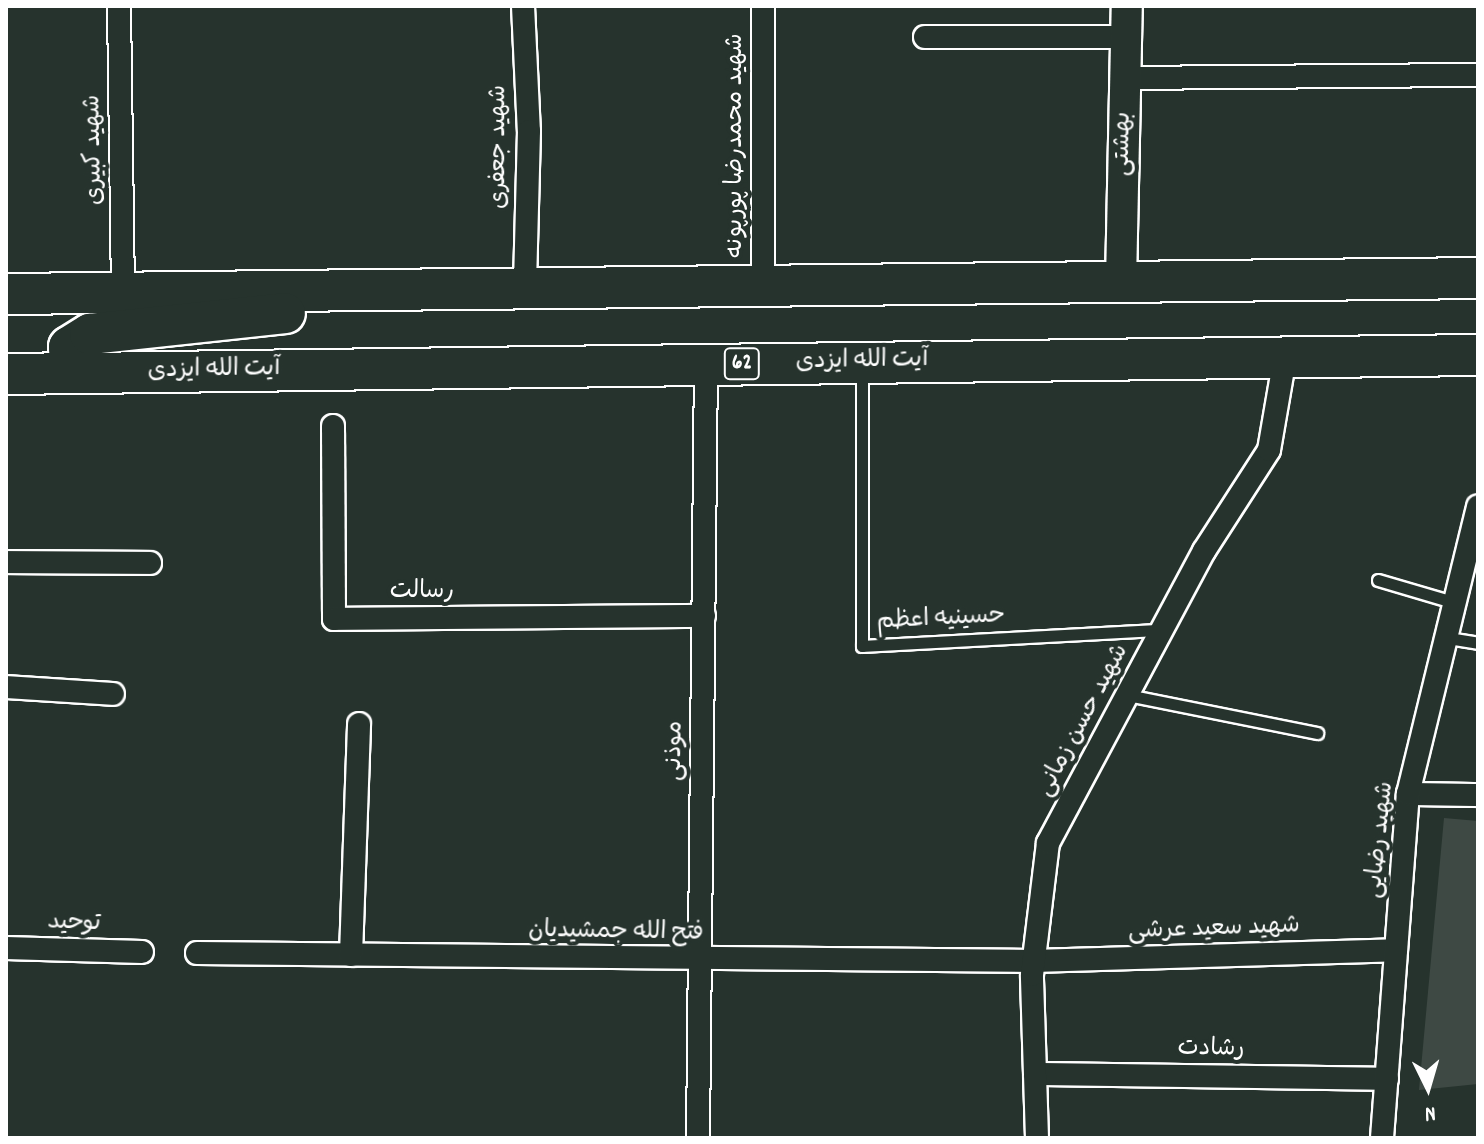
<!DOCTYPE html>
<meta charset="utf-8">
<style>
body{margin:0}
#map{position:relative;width:1484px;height:1144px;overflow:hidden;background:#26332d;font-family:Dekko,"Playpen Sans Arabic",sans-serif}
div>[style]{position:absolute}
.green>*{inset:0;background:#3e4944}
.roads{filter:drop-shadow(2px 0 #fff) drop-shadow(-2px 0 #fff) drop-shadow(0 2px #fff) drop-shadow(0 -2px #fff)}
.lane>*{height:11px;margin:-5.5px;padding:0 5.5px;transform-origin:5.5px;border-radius:5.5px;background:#26332d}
.street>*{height:22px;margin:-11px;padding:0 11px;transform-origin:11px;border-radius:11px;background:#26332d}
.secondary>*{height:30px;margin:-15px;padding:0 15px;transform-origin:15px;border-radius:15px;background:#26332d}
.highway>*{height:40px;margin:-20px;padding:0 20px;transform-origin:20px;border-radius:20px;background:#26332d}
span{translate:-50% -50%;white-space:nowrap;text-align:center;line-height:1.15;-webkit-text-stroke:8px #26332d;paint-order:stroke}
.shield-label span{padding:2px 6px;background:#26332d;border:2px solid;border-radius:6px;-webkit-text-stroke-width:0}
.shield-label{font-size:22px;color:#fff;font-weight:700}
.street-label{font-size:24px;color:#fff}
.frame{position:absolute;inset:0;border:8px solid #fff;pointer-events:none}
.north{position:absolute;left:1388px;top:1048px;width:80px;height:80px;-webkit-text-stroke:6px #26332d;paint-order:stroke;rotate:175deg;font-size:22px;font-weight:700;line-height:32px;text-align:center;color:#fff}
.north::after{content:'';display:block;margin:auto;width:28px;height:36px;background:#fff;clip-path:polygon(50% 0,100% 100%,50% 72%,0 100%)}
</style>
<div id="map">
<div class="green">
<i style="clip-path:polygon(1444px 818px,1478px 821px,1478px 1084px,1419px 1090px)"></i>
</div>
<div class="roads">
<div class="lane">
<i style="left:862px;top:371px;width:275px;rotate:90deg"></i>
<i style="left:862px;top:646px;width:299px;rotate:-3.1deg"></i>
<i style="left:1378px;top:580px;width:81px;rotate:16.4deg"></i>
<i style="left:1448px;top:638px;width:30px;rotate:9deg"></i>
<i style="left:1127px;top:695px;width:194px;rotate:11.3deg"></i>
</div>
<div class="street">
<i style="left:119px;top:6px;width:287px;rotate:89.2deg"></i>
<i style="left:523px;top:6px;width:125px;rotate:87.3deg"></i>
<i style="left:529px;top:131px;width:157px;rotate:91.5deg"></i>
<i style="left:763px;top:6px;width:280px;rotate:90deg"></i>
<i style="left:925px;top:37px;width:201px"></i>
<i style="left:1125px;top:78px;width:353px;rotate:-0.5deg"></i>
<i style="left:333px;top:426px;width:193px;rotate:89.7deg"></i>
<i style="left:334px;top:619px;width:370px;rotate:-0.5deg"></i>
<i style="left:6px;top:562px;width:144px;rotate:0.4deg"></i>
<i style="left:6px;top:687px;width:107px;rotate:3.7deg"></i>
<i style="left:1408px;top:794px;width:70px;rotate:0.8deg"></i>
<i style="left:6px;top:948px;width:136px;rotate:1.7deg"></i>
<i style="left:197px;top:953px;width:836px;rotate:0.55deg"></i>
<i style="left:1033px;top:961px;width:363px;rotate:-1.7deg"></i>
<i style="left:351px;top:955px;width:231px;rotate:-88deg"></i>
<i style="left:1035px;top:1074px;width:352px;rotate:0.8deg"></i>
<i style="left:698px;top:1138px;width:773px;rotate:-89.41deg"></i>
<i style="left:1037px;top:1138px;width:163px;rotate:-91.8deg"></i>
<i style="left:1032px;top:975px;width:133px;rotate:-83.1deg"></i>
<i style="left:1048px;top:843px;width:331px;rotate:-61.9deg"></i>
<i style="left:1204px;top:551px;width:120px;rotate:-57.2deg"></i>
<i style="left:1269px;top:450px;width:94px;rotate:-80.2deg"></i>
<i style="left:1382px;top:1138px;width:345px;rotate:-85.7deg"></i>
<i style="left:1408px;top:794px;width:296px;rotate:-76.3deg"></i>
</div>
<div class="secondary">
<i style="left:1121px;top:282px;width:276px;rotate:-88.8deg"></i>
</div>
<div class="highway">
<i style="left:6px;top:294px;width:1472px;rotate:-0.62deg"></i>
<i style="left:70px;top:373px;width:26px;rotate:-92deg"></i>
<i style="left:69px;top:347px;width:25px;rotate:-32deg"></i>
<i style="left:90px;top:334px;width:196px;rotate:-6.1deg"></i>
<i style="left:6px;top:374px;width:1472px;rotate:-0.74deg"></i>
</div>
</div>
<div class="shield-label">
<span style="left:742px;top:364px">62</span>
</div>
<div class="street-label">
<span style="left:1124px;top:144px;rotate:-89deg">بهشتی</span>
<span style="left:737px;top:146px;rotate:-90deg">شهید محمدرضا پورپونه</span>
<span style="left:500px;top:147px;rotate:-90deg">شهید جعفری</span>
<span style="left:95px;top:150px;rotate:-91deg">شهید کبیری</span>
<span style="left:862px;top:362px;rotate:-1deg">آیت الله ایزدی</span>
<span style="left:214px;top:371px;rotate:-1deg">آیت الله ایزدی</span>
<span style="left:422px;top:593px">رسالت</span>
<span style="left:941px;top:620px;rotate:-3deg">حسینیه اعظم</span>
<span style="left:1084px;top:721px;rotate:-62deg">شهید حسن زمانی</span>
<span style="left:676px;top:751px;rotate:-89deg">موذنی</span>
<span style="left:1381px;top:840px;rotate:-84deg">شهید رضایی</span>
<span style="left:74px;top:924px;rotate:2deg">توحید</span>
<span style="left:1214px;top:930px;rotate:-2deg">شهید سعید عرشی</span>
<span style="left:616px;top:933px;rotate:1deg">فتح الله جمشیدیان</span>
<span style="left:1211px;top:1050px;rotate:1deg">رشادت</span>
</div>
<div class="frame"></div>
<div class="north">N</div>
</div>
